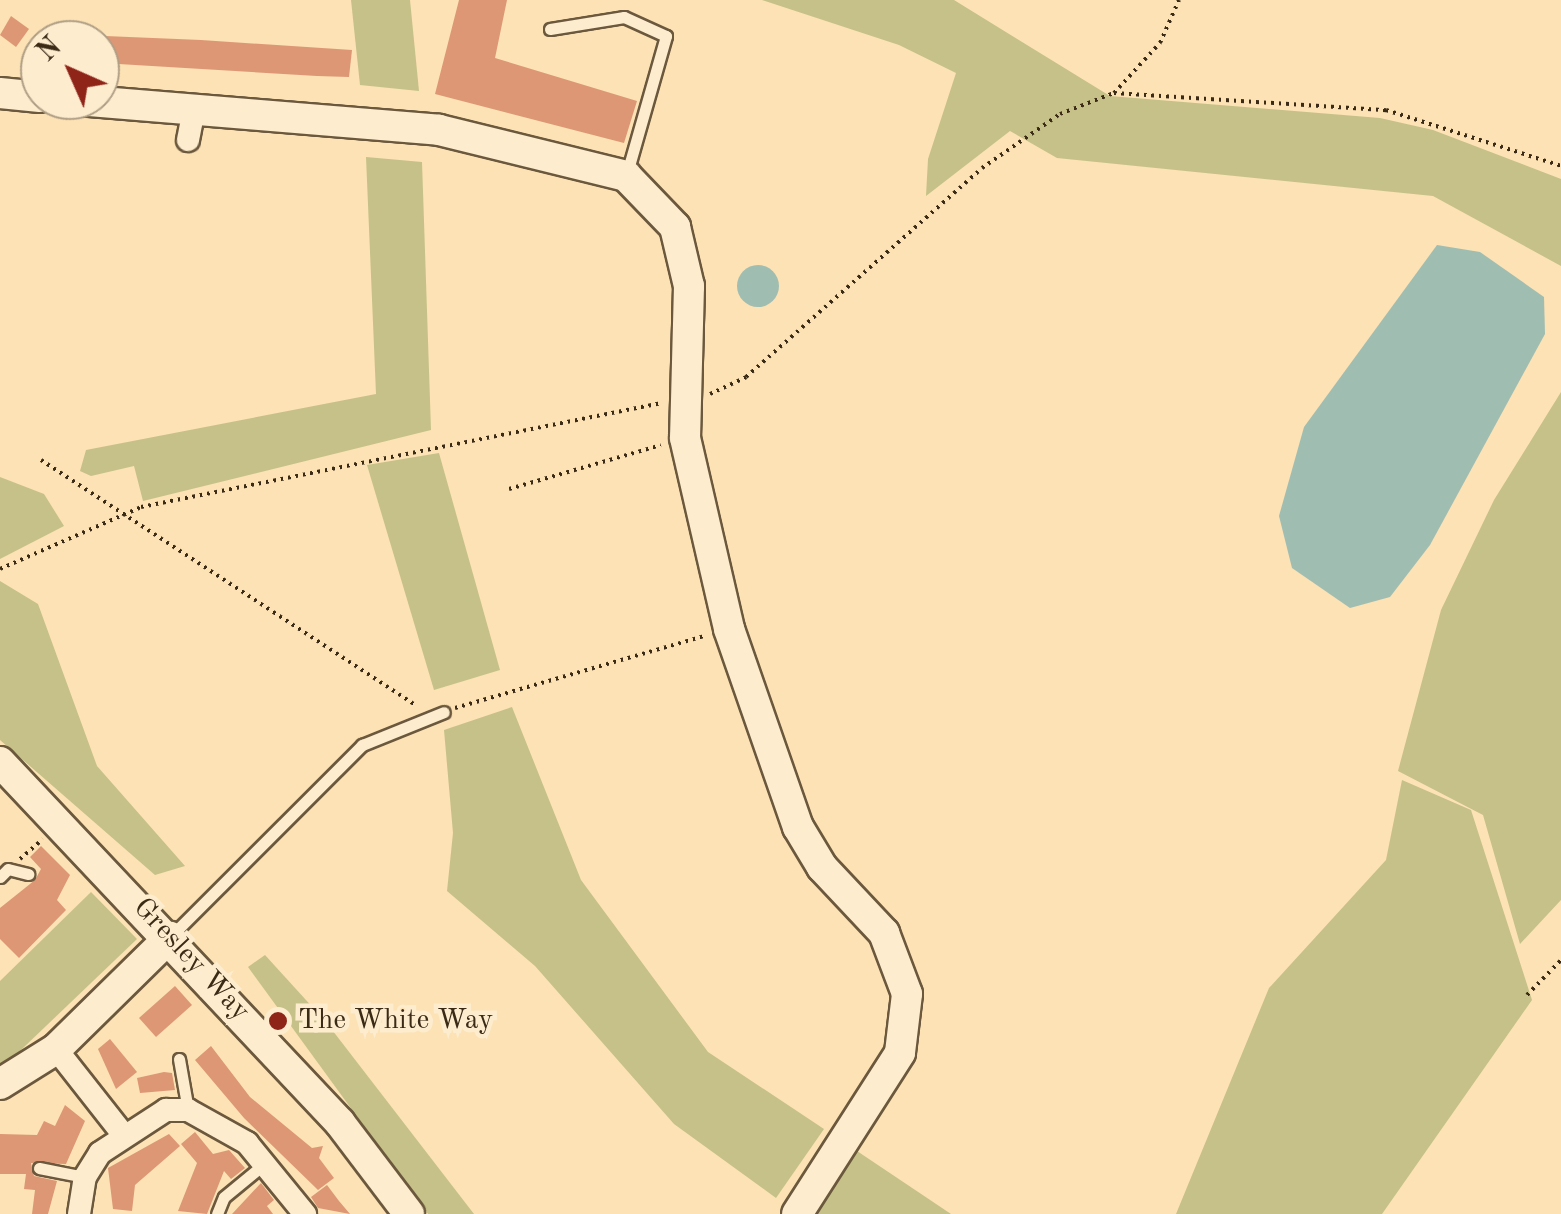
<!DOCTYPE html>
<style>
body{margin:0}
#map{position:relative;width:1561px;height:1214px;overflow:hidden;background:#fce2b4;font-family:"Old Standard TT",serif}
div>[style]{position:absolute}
.green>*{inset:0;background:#c6c188}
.water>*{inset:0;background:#a0bdb2}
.round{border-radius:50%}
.building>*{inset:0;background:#dd9775}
.path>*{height:4px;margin-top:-2px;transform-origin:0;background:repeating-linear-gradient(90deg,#3b2a15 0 2.5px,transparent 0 7.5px)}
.roads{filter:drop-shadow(2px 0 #6b583d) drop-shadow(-2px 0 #6b583d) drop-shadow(0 2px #6b583d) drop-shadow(0 -2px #6b583d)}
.lane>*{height:11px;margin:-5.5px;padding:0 5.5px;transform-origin:5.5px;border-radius:5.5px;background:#fdecce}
.street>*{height:22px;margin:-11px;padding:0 11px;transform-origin:11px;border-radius:11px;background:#fdecce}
.secondary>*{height:30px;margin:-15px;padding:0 15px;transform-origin:15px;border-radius:15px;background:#fdecce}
.dots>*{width:28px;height:28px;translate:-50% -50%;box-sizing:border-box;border:5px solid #fdecce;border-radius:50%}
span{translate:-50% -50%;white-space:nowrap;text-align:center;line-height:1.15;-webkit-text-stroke:9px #fdecce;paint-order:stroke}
.street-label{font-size:28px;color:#3b2a15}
.poi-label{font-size:28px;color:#3b2a15}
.left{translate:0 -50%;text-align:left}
.north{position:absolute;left:20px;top:20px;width:100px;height:100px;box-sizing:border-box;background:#fdecce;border:2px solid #af9e84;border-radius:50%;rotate:315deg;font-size:28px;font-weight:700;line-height:40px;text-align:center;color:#3b2a15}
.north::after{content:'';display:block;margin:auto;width:35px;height:45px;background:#8f2418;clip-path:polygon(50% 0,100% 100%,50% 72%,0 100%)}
</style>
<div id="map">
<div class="green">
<i style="clip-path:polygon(351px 0,410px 0,419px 91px,360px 85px)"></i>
<i style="clip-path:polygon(762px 0,954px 0,1110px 96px,1380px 118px,1433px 130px,1561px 179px,1561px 266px,1433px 196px,1057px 158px,1010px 131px,926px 196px,928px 159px,956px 73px,899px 45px)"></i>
<i style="clip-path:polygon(366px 157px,422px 162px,431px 430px,143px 501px,134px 466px,91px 476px,80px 471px,86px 450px,376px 394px)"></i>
<i style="clip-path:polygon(1561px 392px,1561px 900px,1520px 944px,1483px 815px,1398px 771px,1441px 610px,1494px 500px)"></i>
<i style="clip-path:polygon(439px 453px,500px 670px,434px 690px,367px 465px)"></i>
<i style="clip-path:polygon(0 477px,44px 494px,64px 526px,0 559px)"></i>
<i style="clip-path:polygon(0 581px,38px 604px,97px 766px,185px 866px,155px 875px,0 740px)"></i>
<i style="clip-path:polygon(512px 707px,581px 880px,708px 1052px,824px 1129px,776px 1198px,674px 1124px,535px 966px,447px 891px,453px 833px,444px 730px)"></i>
<i style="clip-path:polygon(1402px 780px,1471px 810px,1532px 1000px,1382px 1214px,1176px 1214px,1269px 988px,1386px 860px)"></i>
<i style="clip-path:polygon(91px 892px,137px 939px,0 1070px,0 981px)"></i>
<i style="clip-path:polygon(265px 955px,326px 1022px,474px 1214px,428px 1214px,248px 967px)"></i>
<i style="clip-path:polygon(857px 1151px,951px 1214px,817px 1214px)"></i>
</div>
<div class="water">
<i style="clip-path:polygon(1437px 245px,1480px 252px,1544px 297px,1545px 334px,1430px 545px,1390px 597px,1350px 608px,1292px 568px,1279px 516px,1304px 427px)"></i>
<i class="round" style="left:737px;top:265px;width:42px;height:42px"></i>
</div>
<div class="building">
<i style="clip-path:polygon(459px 0,507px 0,495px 58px,637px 101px,624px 143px,435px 94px)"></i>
<i style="clip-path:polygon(11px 16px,29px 29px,16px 47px,0 35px)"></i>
<i style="clip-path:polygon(105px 36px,201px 40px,352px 50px,349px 77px,317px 76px,102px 63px)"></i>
<i style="clip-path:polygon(41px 846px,70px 875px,57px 900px,66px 910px,19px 958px,0 939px,0 908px,35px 880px,41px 869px,30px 857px)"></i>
<i style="clip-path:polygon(175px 986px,192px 1005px,156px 1037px,139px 1018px)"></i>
<i style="clip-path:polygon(110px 1039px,137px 1072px,116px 1089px,98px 1049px)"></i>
<i style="clip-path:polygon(211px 1046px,250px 1097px,312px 1148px,323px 1146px,319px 1158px,334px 1178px,318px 1190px,244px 1118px,195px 1060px)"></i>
<i style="clip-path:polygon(164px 1072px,172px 1073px,175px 1090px,140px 1093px,137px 1078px)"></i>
<i style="clip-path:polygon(65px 1105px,85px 1121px,66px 1164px,31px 1163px,34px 1176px,57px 1181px,48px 1214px,32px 1214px,35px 1190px,24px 1189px,26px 1174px,0 1174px,0 1134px,37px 1135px,44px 1121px,55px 1126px)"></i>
<i style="clip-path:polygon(195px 1132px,213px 1154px,229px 1150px,245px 1168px,231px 1179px,224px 1171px,207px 1214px,178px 1211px,197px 1163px,181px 1144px)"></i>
<i style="clip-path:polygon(169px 1134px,180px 1146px,135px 1185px,132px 1211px,113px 1209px,108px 1168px)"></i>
<i style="clip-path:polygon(261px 1183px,274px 1200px,267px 1206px,273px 1214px,232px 1214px)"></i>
<i style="clip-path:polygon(327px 1185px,339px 1201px,350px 1214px,318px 1208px,311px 1197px)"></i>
</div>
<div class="path">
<i style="left:1114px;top:93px;width:68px;rotate:-47.4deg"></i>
<i style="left:1160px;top:43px;width:47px;rotate:-66.2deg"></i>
<i style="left:710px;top:394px;width:40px;rotate:-25deg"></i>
<i style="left:746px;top:377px;width:315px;rotate:-41.5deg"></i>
<i style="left:982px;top:168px;width:95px;rotate:-34.7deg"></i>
<i style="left:1060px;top:114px;width:58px;rotate:-21.3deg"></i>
<i style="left:1114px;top:93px;width:273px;rotate:3.6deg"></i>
<i style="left:1386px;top:110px;width:184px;rotate:17.7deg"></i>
<i style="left:41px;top:460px;width:449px;rotate:33.2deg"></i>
<i style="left:509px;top:489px;width:158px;rotate:-16.1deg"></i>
<i style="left:0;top:569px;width:154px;rotate:-23.7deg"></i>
<i style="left:141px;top:507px;width:531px;rotate:-11.29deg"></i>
<i style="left:455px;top:708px;width:260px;rotate:-16.1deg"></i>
<i style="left:20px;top:859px;width:30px;rotate:-41deg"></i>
<i style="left:1527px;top:995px;width:49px;rotate:-45.8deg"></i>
</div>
<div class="roads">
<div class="lane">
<i style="left:550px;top:29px;width:75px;rotate:-9.2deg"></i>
<i style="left:624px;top:17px;width:46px;rotate:24.3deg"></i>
<i style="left:666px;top:36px;width:146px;rotate:105.9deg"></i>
<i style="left:0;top:877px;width:11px;rotate:-45deg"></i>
<i style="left:8px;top:869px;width:21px;rotate:14deg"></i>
<i style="left:170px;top:937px;width:272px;rotate:-45deg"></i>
<i style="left:362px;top:745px;width:88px;rotate:-21.9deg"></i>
<i style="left:179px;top:1059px;width:52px;rotate:80deg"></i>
<i style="left:39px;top:1168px;width:47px;rotate:11.1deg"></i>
<i style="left:217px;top:1214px;width:18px;rotate:-68deg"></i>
<i style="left:224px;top:1197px;width:52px;rotate:-39.5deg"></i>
</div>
<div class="street">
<i style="left:188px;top:140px;width:31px;rotate:-79deg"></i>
<i style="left:56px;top:1049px;width:107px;rotate:51.8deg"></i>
<i style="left:79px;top:1214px;width:37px;rotate:-81deg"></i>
<i style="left:85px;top:1177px;width:28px;rotate:-58deg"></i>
<i style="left:100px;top:1153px;width:79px;rotate:-33.1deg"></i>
<i style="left:166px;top:1110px;width:22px"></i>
<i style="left:188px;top:1110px;width:68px;rotate:29.2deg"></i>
<i style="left:247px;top:1143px;width:92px;rotate:50.8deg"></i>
</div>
<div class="secondary">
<i style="left:0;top:93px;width:40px;rotate:5.7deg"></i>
<i style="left:77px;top:100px;width:363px;rotate:4.7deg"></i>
<i style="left:439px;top:130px;width:193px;rotate:13.8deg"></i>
<i style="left:626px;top:176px;width:71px;rotate:46.1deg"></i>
<i style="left:675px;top:227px;width:61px;rotate:76.7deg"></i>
<i style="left:689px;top:286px;width:152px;rotate:91.5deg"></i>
<i style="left:685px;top:438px;width:196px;rotate:77deg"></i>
<i style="left:729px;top:629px;width:210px;rotate:70.8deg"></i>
<i style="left:798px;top:827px;width:47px;rotate:59deg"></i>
<i style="left:822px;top:867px;width:91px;rotate:46.8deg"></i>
<i style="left:884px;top:933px;width:65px;rotate:69.3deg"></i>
<i style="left:907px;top:994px;width:59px;rotate:96.8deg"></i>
<i style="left:900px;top:1053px;width:191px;rotate:122.6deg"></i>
<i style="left:0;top:762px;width:496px;rotate:46.7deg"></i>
<i style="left:340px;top:1123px;width:114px;rotate:52.8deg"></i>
<i style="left:0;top:1084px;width:66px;rotate:-32deg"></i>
<i style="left:56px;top:1049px;width:160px;rotate:-44.5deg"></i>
</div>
</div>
<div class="dots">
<i style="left:278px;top:1021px;background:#8f2418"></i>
</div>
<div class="street-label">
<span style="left:191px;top:960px;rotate:47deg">Gresley Way</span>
</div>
<div class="poi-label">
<span class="left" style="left:298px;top:1021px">The White Way</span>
</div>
<div class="north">N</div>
</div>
